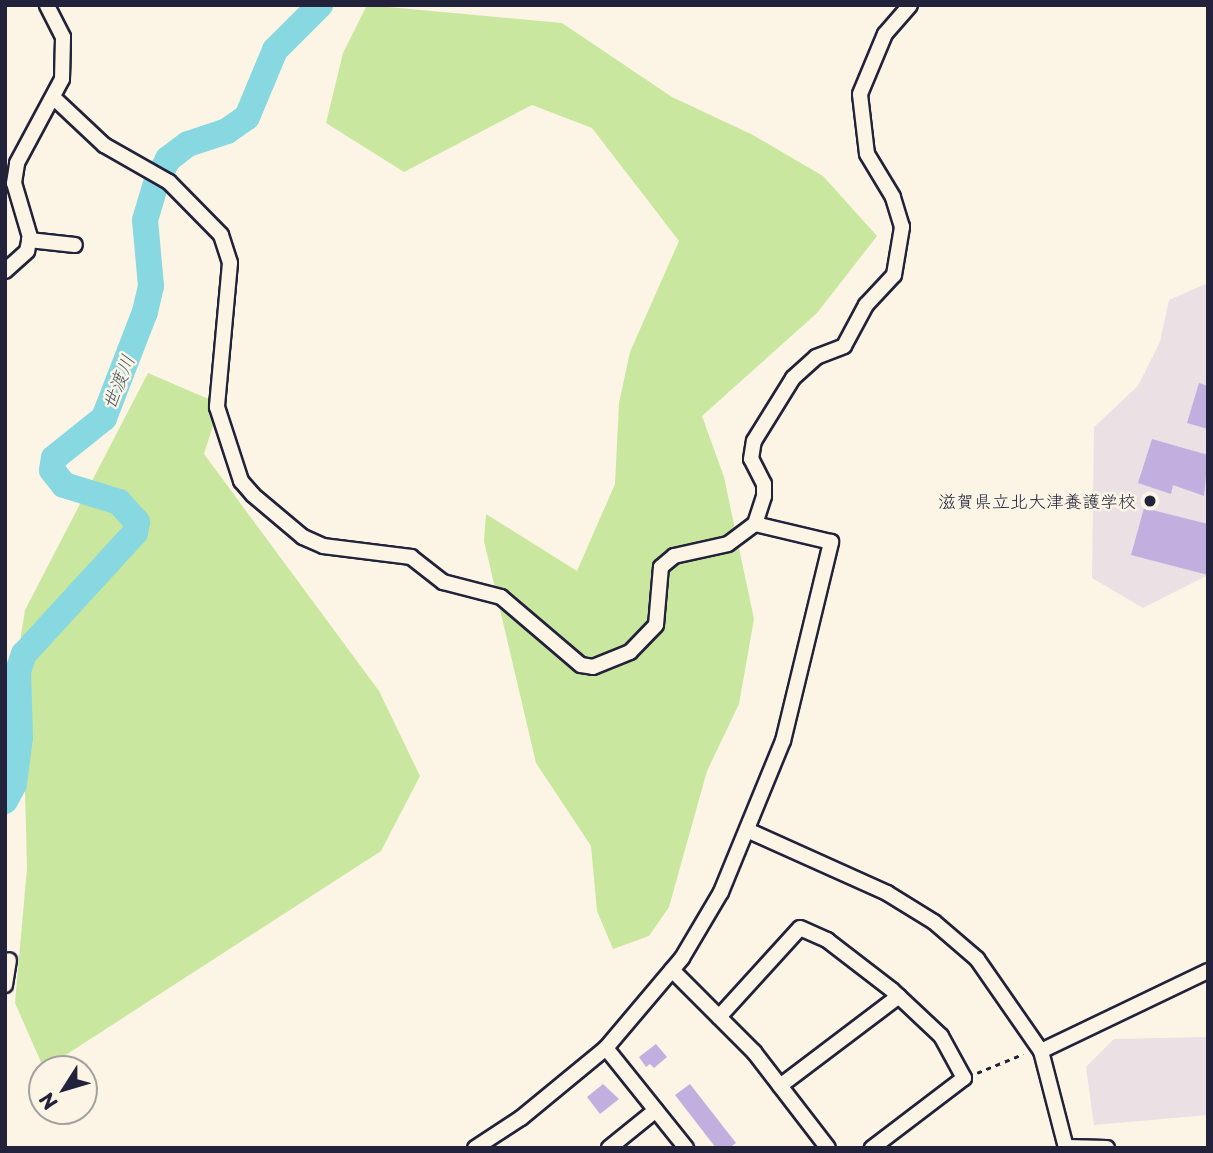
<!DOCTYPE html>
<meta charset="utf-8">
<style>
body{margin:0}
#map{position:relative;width:1213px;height:1153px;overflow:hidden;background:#fcf5e5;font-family:"Playpen Sans","Klee One",sans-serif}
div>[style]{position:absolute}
.built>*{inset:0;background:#ebe0e3}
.green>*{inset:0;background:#c9e79e}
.river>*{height:26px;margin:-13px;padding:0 13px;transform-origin:13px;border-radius:13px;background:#87d8e0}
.building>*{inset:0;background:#c2afdf}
.path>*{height:2.5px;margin-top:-1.25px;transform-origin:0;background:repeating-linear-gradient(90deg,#22223b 0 5px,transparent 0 10px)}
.roads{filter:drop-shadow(2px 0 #22223b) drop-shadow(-2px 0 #22223b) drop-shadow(0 2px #22223b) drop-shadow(0 -2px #22223b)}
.minor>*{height:14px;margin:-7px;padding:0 7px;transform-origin:7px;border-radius:7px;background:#fcf5e5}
.dots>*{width:19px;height:19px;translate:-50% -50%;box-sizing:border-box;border:4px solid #fcf5e5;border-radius:50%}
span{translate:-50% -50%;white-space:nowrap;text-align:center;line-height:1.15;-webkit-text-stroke:5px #fcf5e5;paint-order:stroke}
.poi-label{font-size:18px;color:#22223b}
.right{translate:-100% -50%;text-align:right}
.water-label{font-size:19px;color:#40596d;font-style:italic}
.frame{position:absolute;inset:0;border:7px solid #22223b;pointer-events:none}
.north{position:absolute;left:28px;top:1055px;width:70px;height:70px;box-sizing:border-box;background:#fcf5e5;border:2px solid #a5a1a1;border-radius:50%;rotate:233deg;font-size:19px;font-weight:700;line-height:28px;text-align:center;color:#22223b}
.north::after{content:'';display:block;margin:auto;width:24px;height:32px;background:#22223b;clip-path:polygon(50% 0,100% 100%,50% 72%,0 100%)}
</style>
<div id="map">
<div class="built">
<i style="clip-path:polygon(1208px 283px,1208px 575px,1143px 608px,1092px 578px,1094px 427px,1138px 386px,1160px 342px,1169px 300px)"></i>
<i style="clip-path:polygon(1208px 1037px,1208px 1115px,1094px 1125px,1086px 1067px,1114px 1039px)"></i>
</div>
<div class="green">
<i style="clip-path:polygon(367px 5px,562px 23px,672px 97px,753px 135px,823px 176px,877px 236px,817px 313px,702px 416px,724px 477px,754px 619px,739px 704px,707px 771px,669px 907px,649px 936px,613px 949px,597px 911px,591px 846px,536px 763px,484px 541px,486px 514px,577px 571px,615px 484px,619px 403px,630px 352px,679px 241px,592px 128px,532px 105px,404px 172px,326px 123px,343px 53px)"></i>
<i style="clip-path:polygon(148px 373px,220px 404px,204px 454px,379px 691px,420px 776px,381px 851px,44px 1069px,15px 1003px,27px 868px,21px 635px,25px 610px)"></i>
</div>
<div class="river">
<i style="left:5px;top:801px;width:19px;rotate:-62deg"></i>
<i style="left:14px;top:784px;width:47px;rotate:-82.7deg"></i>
<i style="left:20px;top:737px;width:66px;rotate:-91.7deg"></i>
<i style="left:18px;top:671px;width:18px;rotate:-71deg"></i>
<i style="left:24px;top:654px;width:164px;rotate:-47.5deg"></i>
<i style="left:135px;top:533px;width:11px;rotate:-80deg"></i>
<i style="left:137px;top:522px;width:27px;rotate:-132deg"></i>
<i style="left:119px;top:502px;width:58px;rotate:-162.8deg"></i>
<i style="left:64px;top:485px;width:19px;rotate:-129deg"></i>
<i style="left:52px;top:470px;width:12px;rotate:-81deg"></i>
<i style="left:54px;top:458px;width:64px;rotate:-38.7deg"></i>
<i style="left:104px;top:418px;width:114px;rotate:-68.9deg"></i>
<i style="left:145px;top:312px;width:27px;rotate:-77deg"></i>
<i style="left:151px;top:286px;width:66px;rotate:-95.2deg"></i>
<i style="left:145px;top:220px;width:42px;rotate:-73.3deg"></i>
<i style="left:157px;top:180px;width:24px;rotate:-62deg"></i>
<i style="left:168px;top:159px;width:25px;rotate:-37deg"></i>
<i style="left:188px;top:144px;width:41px;rotate:-18.4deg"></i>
<i style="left:227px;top:131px;width:24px;rotate:-35deg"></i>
<i style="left:247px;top:117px;width:73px;rotate:-67.3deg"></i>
<i style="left:275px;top:50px;width:64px;rotate:-45deg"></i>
</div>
<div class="building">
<i style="clip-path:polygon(1199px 383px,1208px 386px,1208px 429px,1187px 423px)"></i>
<i style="clip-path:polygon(1152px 439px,1208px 455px,1204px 496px,1173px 485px,1171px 494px,1138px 483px)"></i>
<i style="clip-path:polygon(1144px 508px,1208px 524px,1208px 575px,1131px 555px)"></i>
<i style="clip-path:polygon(656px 1044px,667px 1057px,654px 1068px,650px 1064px,646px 1067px,639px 1057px)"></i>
<i style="clip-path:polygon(603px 1084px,619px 1099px,600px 1114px,587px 1097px)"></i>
<i style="clip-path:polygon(690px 1084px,736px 1143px,729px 1148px,716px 1148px,675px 1095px)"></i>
</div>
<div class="path">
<i style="left:977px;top:1073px;width:50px;rotate:-22.4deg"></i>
</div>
<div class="roads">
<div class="minor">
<i style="left:54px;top:98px;width:69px;rotate:43.2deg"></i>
<i style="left:104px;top:145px;width:75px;rotate:29.6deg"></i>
<i style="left:169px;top:182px;width:74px;rotate:45.5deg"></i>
<i style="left:221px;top:235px;width:29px;rotate:72deg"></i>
<i style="left:230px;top:263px;width:145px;rotate:95.2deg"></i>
<i style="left:217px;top:407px;width:78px;rotate:72deg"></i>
<i style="left:241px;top:481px;width:18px;rotate:49deg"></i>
<i style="left:253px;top:495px;width:65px;rotate:40deg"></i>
<i style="left:303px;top:537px;width:22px;rotate:24deg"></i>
<i style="left:323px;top:546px;width:89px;rotate:7.1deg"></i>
<i style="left:411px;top:557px;width:41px;rotate:38deg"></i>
<i style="left:443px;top:582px;width:60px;rotate:14.5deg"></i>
<i style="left:501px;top:597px;width:105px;rotate:40.4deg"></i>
<i style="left:581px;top:665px;width:12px;rotate:9deg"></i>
<i style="left:593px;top:667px;width:40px;rotate:-22deg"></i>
<i style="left:630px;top:652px;width:37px;rotate:-46deg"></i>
<i style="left:656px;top:625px;width:58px;rotate:-85.1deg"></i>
<i style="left:661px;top:567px;width:17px;rotate:-40deg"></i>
<i style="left:674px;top:556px;width:55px;rotate:-12.5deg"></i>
<i style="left:728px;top:544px;width:34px;rotate:-37deg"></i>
<i style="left:755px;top:524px;width:29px;rotate:-72deg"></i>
<i style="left:764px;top:496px;width:12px;rotate:-90deg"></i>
<i style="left:764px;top:484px;width:28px;rotate:-117deg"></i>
<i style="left:751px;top:459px;width:18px;rotate:-81deg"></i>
<i style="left:754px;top:441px;width:74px;rotate:-58.2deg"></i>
<i style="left:793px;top:378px;width:31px;rotate:-42deg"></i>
<i style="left:816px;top:357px;width:30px;rotate:-21deg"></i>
<i style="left:844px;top:346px;width:47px;rotate:-61.8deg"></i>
<i style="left:866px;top:305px;width:41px;rotate:-47deg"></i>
<i style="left:894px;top:275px;width:49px;rotate:-80.5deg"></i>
<i style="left:902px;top:227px;width:31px;rotate:-107deg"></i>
<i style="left:893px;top:197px;width:50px;rotate:-121.2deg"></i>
<i style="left:867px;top:154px;width:60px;rotate:-96.7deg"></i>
<i style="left:860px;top:94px;width:65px;rotate:-67.4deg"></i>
<i style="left:885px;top:34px;width:38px;rotate:-49deg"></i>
<i style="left:29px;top:240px;width:46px;rotate:6.2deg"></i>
<i style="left:5px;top:271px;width:30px;rotate:-42deg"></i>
<i style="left:27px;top:251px;width:14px;rotate:-78deg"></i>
<i style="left:30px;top:237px;width:56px;rotate:-106.5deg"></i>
<i style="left:14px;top:183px;width:20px;rotate:-81deg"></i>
<i style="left:17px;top:163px;width:95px;rotate:-61.8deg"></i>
<i style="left:62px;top:79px;width:42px;rotate:-88.6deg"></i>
<i style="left:63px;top:37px;width:36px;rotate:-117deg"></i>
<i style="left:747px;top:830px;width:154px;rotate:24.2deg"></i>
<i style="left:887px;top:893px;width:55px;rotate:31.7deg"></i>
<i style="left:934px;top:922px;width:57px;rotate:40.7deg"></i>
<i style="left:977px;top:959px;width:112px;rotate:55.2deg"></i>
<i style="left:1041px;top:1051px;width:100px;rotate:75.5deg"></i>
<i style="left:672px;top:970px;width:116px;rotate:45deg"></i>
<i style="left:754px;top:1052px;width:121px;rotate:52.4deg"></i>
<i style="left:5px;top:985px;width:25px;rotate:-81deg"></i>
<i style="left:719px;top:1017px;width:120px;rotate:-47.7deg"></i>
<i style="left:800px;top:928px;width:30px;rotate:24deg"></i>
<i style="left:827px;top:940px;width:82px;rotate:37.6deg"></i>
<i style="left:892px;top:990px;width:67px;rotate:43.2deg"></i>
<i style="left:941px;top:1036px;width:48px;rotate:61.3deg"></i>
<i style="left:964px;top:1078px;width:116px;rotate:142.7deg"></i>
<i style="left:606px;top:1048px;width:128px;rotate:51.3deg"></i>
<i style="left:1041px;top:1051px;width:185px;rotate:-25.6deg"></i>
<i style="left:780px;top:1086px;width:149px;rotate:-37.1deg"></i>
<i style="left:1066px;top:1147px;width:41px;rotate:1.4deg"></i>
<i style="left:475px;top:1148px;width:55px;rotate:-33.1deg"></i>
<i style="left:521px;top:1118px;width:110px;rotate:-39.5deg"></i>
<i style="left:606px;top:1048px;width:118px;rotate:-49.8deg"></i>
<i style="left:682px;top:958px;width:77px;rotate:-59.4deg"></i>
<i style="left:721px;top:892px;width:163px;rotate:-67.7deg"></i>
<i style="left:783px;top:741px;width:205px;rotate:-76.4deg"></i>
<i style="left:831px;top:542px;width:78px;rotate:-166.7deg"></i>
<i style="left:609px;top:1148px;width:60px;rotate:-39deg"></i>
</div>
</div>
<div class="dots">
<i style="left:1150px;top:501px;background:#22223b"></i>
</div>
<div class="poi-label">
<span class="right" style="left:1136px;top:501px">滋賀県立北大津養護学校</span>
</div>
<div class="water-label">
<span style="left:118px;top:382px;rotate:-68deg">世渡川</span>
</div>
<div class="frame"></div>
<div class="north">N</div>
</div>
